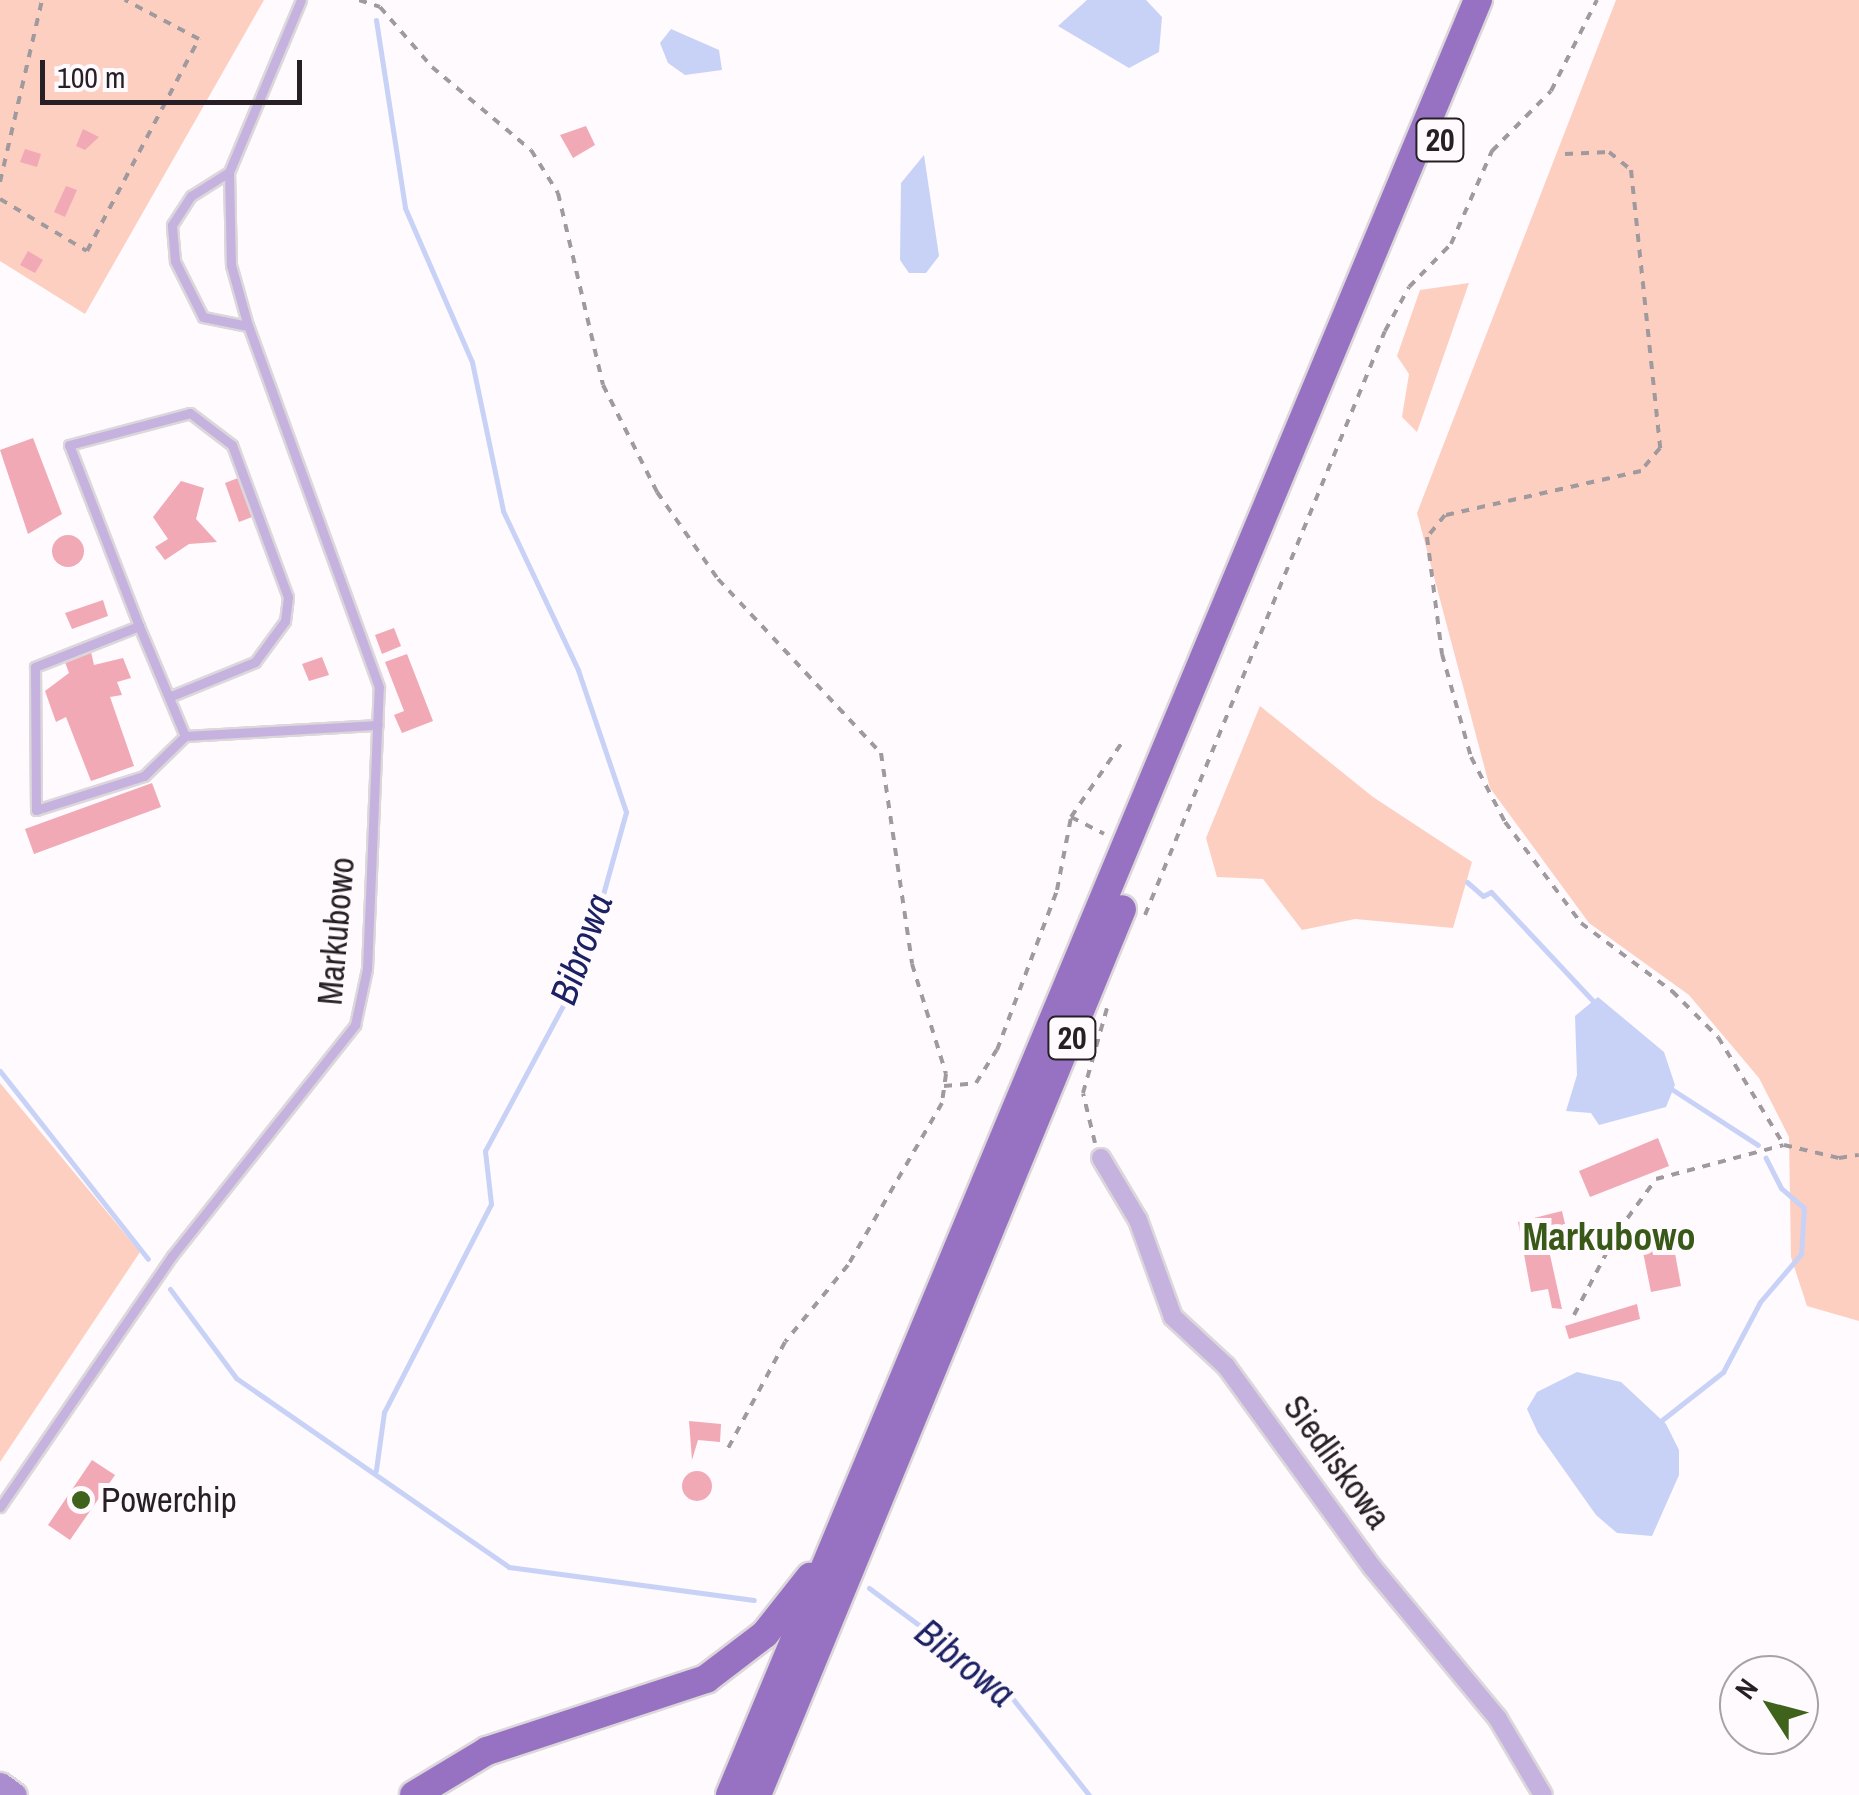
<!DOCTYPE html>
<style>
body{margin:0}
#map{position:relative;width:1859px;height:1795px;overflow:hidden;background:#fefafd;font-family:"Archivo Narrow",sans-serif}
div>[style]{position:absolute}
.green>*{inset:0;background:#fdcfc1}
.water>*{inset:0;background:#c8d2f7}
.stream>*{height:5px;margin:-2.5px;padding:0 2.5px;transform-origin:2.5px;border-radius:2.5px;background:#c8d2f7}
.building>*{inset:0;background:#f1a9b6}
.round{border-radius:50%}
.path>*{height:4px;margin-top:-2px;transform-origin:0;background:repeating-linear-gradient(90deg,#a09a9f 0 8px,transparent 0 16px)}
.roads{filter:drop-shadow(2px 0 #dcd7da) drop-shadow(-2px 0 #dcd7da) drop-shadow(0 2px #dcd7da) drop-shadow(0 -2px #dcd7da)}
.service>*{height:9px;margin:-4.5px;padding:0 4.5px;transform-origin:4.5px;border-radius:4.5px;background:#c5b2de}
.minor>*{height:18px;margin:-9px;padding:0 9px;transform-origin:9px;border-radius:9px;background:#c5b2de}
.secondary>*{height:25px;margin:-12.5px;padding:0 12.5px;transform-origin:12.5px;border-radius:12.5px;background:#aa8dce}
.primary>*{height:28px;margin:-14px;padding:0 14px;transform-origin:14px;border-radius:14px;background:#9772c2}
.dots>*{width:28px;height:28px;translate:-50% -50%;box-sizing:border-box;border:5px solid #fefafd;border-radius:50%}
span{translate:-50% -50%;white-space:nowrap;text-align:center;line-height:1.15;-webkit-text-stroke:10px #fefafd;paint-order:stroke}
.shield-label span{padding:2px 8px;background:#fefafd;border:2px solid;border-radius:8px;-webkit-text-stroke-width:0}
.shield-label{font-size:32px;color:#271f25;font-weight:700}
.street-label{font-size:35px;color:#271f25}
.poi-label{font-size:35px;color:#271f25}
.left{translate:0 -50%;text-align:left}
.water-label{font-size:38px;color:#1b2163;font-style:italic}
.neighbourhood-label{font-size:38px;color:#385917;font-weight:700}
.north{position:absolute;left:1719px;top:1655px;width:100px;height:100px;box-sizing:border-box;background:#fefafd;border:2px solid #a8a2a7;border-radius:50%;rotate:306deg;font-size:28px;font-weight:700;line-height:40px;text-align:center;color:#271f25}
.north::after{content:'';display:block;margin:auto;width:35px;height:45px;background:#3f631a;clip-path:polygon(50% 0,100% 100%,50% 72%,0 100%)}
.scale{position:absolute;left:40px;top:60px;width:262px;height:45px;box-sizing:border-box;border:5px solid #271f25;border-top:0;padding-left:12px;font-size:30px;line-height:35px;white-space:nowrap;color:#271f25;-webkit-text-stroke:8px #fefafd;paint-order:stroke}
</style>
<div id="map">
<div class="green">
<i style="clip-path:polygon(0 0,264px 0,85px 314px,0 261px)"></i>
<i style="clip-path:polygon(1616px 0,1859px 0,1859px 1321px,1807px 1306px,1791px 1257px,1789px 1137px,1759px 1078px,1689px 995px,1589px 923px,1490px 788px,1417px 513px)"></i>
<i style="clip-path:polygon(1469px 283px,1417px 432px,1402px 417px,1409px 374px,1397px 356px,1420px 290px)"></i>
<i style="clip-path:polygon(1260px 706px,1373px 797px,1472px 862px,1453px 928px,1355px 919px,1302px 930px,1263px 879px,1217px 877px,1206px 838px)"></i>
<i style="clip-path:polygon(0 1083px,140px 1252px,0 1462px)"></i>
</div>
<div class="water">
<i style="clip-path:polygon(1087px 0,1146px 0,1162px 17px,1159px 52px,1129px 68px,1058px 26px)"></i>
<i style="clip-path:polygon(671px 29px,719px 50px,722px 70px,685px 75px,668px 63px,660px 43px)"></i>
<i style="clip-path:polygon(924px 155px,939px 256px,926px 273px,909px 273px,900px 260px,901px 183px)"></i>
<i style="clip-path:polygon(1598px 997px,1664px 1052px,1675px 1085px,1666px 1107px,1599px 1125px,1591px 1113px,1566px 1111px,1577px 1075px,1575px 1016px)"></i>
<i style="clip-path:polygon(1577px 1372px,1621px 1382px,1666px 1424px,1679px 1450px,1679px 1475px,1652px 1536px,1617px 1533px,1596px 1515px,1538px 1433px,1527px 1409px,1537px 1392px)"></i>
</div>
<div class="stream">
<i style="left:376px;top:20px;width:190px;rotate:81.2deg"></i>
<i style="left:405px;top:208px;width:168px;rotate:66.5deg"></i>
<i style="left:472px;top:362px;width:152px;rotate:78.2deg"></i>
<i style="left:503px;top:511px;width:176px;rotate:64.7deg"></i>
<i style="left:578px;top:670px;width:150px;rotate:71.3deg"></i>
<i style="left:626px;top:812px;width:164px;rotate:105.6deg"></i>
<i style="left:582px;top:970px;width:205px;rotate:118.2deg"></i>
<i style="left:485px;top:1151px;width:53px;rotate:83.5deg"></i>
<i style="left:491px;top:1204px;width:234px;rotate:117.2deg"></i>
<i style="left:384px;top:1412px;width:59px;rotate:97.9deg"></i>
<i style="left:1467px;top:882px;width:21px;rotate:41deg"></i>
<i style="left:1483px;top:896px;width:9px;rotate:-27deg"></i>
<i style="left:1491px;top:892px;width:149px;rotate:46.9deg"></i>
<i style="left:0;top:1071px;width:239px;rotate:51.8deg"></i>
<i style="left:1673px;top:1090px;width:101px;rotate:32.9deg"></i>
<i style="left:170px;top:1289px;width:111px;rotate:53.4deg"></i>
<i style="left:236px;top:1378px;width:332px;rotate:34.7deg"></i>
<i style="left:509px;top:1567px;width:247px;rotate:7.7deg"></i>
<i style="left:1662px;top:1420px;width:78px;rotate:-38.2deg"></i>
<i style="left:1723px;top:1372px;width:79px;rotate:-62.1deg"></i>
<i style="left:1760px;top:1302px;width:63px;rotate:-49.5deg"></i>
<i style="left:1801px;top:1254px;width:46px;rotate:-86.3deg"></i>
<i style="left:1804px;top:1208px;width:30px;rotate:-139deg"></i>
<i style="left:1781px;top:1188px;width:34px;rotate:-117deg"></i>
<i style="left:869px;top:1588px;width:169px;rotate:36.6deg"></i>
<i style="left:1005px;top:1689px;width:135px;rotate:51.6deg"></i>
</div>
<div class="building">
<i style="clip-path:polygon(586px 126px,595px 145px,573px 158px,560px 135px)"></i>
<i style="clip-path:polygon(83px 129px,99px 137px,85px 150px,76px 146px)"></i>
<i style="clip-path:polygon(25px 149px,41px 154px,37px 167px,20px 162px)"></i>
<i style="clip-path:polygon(66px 186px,77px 190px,65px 217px,54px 212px)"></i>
<i style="clip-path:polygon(28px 251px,43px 260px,35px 273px,20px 265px)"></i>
<i style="clip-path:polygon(33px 438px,62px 514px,28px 534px,0 450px)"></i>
<i style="clip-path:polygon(238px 478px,252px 517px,239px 522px,225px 483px)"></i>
<i style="clip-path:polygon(181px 481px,204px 488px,196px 519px,217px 542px,189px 544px,165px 560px,155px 547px,168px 539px,153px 517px)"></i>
<i class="round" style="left:52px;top:535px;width:32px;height:32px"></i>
<i style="clip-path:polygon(103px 600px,108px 616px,72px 629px,65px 613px)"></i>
<i style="clip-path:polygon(394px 628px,401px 646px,382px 654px,375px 635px)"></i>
<i style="clip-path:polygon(91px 652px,94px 665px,123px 658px,131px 678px,117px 682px,122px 695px,110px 697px,134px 766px,91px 781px,66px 717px,56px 722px,45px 691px,69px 673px,65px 662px)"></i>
<i style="clip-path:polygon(407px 654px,433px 721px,402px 733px,394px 715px,404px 711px,385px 662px)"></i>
<i style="clip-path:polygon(322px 657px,329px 675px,309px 681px,302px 664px)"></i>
<i style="clip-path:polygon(152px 783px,161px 807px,34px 854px,25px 829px)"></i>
<i style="clip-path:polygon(1658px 1138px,1669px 1166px,1590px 1197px,1579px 1171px)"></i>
<i style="clip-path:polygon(1562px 1211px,1569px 1241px,1548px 1246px,1562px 1309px,1552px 1308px,1548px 1289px,1531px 1292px,1518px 1222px)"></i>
<i style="clip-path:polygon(1672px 1237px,1681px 1286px,1651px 1292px,1641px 1242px)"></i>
<i style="clip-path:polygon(1637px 1304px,1640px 1319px,1569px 1339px,1565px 1326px)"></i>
<i style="clip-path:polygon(689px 1421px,721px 1424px,720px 1442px,698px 1440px,692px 1460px)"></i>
<i style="clip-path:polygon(92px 1460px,115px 1475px,70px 1540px,48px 1525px)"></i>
<i class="round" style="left:682px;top:1471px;width:30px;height:30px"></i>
</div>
<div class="path">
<i style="left:359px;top:0;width:22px;rotate:18deg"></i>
<i style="left:380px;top:7px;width:79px;rotate:49.1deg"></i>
<i style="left:432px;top:67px;width:129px;rotate:40deg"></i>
<i style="left:531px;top:150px;width:51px;rotate:57.9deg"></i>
<i style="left:558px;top:193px;width:197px;rotate:76.8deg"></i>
<i style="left:603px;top:385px;width:120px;rotate:63.2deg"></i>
<i style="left:657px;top:492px;width:106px;rotate:55deg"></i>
<i style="left:718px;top:579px;width:238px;rotate:46.9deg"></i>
<i style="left:881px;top:753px;width:213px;rotate:81.6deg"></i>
<i style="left:912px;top:964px;width:115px;rotate:72.8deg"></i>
<i style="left:946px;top:1074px;width:29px;rotate:98deg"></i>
<i style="left:942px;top:1103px;width:187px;rotate:120.1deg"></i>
<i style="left:848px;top:1265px;width:99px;rotate:129.3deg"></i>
<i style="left:785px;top:1342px;width:123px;rotate:118.2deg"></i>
<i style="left:1565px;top:154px;width:44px;rotate:-2.6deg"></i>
<i style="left:1609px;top:152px;width:28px;rotate:39deg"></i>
<i style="left:1631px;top:170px;width:280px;rotate:84deg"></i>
<i style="left:1660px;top:448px;width:30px;rotate:130deg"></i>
<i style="left:1641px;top:471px;width:201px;rotate:167.3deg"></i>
<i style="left:1445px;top:515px;width:28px;rotate:129deg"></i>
<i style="left:1427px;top:537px;width:118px;rotate:82.7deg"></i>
<i style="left:1442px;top:654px;width:107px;rotate:74.3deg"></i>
<i style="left:1471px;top:757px;width:73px;rotate:62.4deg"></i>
<i style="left:1505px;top:822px;width:126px;rotate:53deg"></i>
<i style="left:1581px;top:923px;width:114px;rotate:36.8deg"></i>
<i style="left:1672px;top:991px;width:65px;rotate:45deg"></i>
<i style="left:1718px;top:1037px;width:127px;rotate:58.6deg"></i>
<i style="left:0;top:182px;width:187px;rotate:-77deg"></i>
<i style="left:0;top:199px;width:101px;rotate:30.9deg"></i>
<i style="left:87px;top:251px;width:240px;rotate:-62.2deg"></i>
<i style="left:199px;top:39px;width:84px;rotate:-152.2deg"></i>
<i style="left:1071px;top:817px;width:37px;rotate:27deg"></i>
<i style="left:1145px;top:915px;width:631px;rotate:-67.66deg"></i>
<i style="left:1385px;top:331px;width:50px;rotate:-61.4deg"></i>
<i style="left:1409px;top:287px;width:60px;rotate:-45.7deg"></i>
<i style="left:1451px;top:244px;width:102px;rotate:-66.2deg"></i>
<i style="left:1492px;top:151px;width:84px;rotate:-45.5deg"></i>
<i style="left:1551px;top:91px;width:102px;rotate:-63.2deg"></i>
<i style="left:944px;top:1086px;width:32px;rotate:-5deg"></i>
<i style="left:976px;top:1083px;width:39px;rotate:-58deg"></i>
<i style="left:997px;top:1050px;width:171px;rotate:-69.4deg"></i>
<i style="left:1057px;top:890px;width:74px;rotate:-79.1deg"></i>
<i style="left:1071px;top:817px;width:92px;rotate:-55.6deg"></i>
<i style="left:1095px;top:1143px;width:51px;rotate:-103.5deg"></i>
<i style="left:1083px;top:1093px;width:88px;rotate:-74.2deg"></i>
<i style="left:1574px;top:1315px;width:95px;rotate:-62.4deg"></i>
<i style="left:1618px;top:1231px;width:64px;rotate:-53.8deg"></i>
<i style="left:1656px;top:1179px;width:132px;rotate:-14.9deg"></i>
<i style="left:1784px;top:1145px;width:57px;rotate:13.3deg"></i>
<i style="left:1839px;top:1158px;width:20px;rotate:-9deg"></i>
</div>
<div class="roads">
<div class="service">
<i style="left:229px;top:172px;width:93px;rotate:88.8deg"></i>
<i style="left:231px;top:265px;width:63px;rotate:74.4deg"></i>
<i style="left:139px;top:626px;width:194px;rotate:-111.1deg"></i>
<i style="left:69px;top:445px;width:125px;rotate:-14.8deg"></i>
<i style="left:190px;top:413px;width:53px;rotate:37.3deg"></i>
<i style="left:232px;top:445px;width:162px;rotate:69.8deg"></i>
<i style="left:288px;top:597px;width:24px;rotate:97deg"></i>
<i style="left:285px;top:621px;width:51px;rotate:126.2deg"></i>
<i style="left:255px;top:662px;width:93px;rotate:157.9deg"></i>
<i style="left:185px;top:736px;width:119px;rotate:-112.7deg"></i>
<i style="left:139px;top:626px;width:112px;rotate:158.5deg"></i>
<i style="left:35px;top:667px;width:143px;rotate:89.6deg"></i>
<i style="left:36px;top:810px;width:113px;rotate:-17.5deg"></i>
<i style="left:144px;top:776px;width:57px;rotate:-44.3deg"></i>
<i style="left:185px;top:736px;width:193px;rotate:-3.3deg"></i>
<i style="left:0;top:1507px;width:304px;rotate:-55.6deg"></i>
<i style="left:172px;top:1256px;width:295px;rotate:-51.6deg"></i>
<i style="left:355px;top:1025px;width:57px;rotate:-77.9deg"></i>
<i style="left:367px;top:969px;width:282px;rotate:-87.6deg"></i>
<i style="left:379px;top:687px;width:384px;rotate:-109.9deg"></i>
<i style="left:248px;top:326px;width:46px;rotate:-168.7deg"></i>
<i style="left:203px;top:317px;width:63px;rotate:-116.6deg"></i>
<i style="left:175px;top:261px;width:36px;rotate:-95deg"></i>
<i style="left:172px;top:225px;width:35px;rotate:-57deg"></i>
<i style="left:191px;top:196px;width:45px;rotate:-32.3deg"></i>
<i style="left:229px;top:172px;width:186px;rotate:-67.3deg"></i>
</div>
<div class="minor">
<i style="left:1101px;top:1158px;width:72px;rotate:59.2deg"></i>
<i style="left:1138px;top:1220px;width:103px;rotate:70.2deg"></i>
<i style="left:1173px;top:1317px;width:72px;rotate:42.8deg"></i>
<i style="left:1226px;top:1366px;width:248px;rotate:54deg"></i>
<i style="left:1372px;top:1567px;width:197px;rotate:50.3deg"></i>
<i style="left:1498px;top:1719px;width:88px;rotate:59.4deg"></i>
</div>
<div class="secondary">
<i style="left:0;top:1785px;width:17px;rotate:36deg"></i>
</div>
<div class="primary">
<i style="left:414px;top:1795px;width:85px;rotate:-31.1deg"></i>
<i style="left:487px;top:1751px;width:231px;rotate:-18.2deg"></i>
<i style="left:706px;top:1679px;width:74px;rotate:-37.3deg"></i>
<i style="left:765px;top:1634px;width:73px;rotate:-51.7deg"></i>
<i style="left:730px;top:1795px;width:1945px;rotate:-67.38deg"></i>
<i style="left:757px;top:1795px;width:958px;rotate:-67.61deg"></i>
</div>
</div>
<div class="dots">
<i style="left:81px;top:1500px;background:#3f631a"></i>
</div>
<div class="shield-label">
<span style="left:1440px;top:140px">20</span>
<span style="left:1072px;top:1038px">20</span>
</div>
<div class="street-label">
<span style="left:336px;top:931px;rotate:-85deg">Markubowo</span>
<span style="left:1337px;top:1462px;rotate:54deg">Siedliskowa</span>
</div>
<div class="poi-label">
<span class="left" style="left:101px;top:1500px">Powerchip</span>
</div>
<div class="water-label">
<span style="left:581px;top:949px;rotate:-70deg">Bibrowa</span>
<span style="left:965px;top:1663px;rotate:39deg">Bibrowa</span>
</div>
<div class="neighbourhood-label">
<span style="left:1609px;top:1237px">Markubowo</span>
</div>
<div class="north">N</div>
<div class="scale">100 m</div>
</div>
